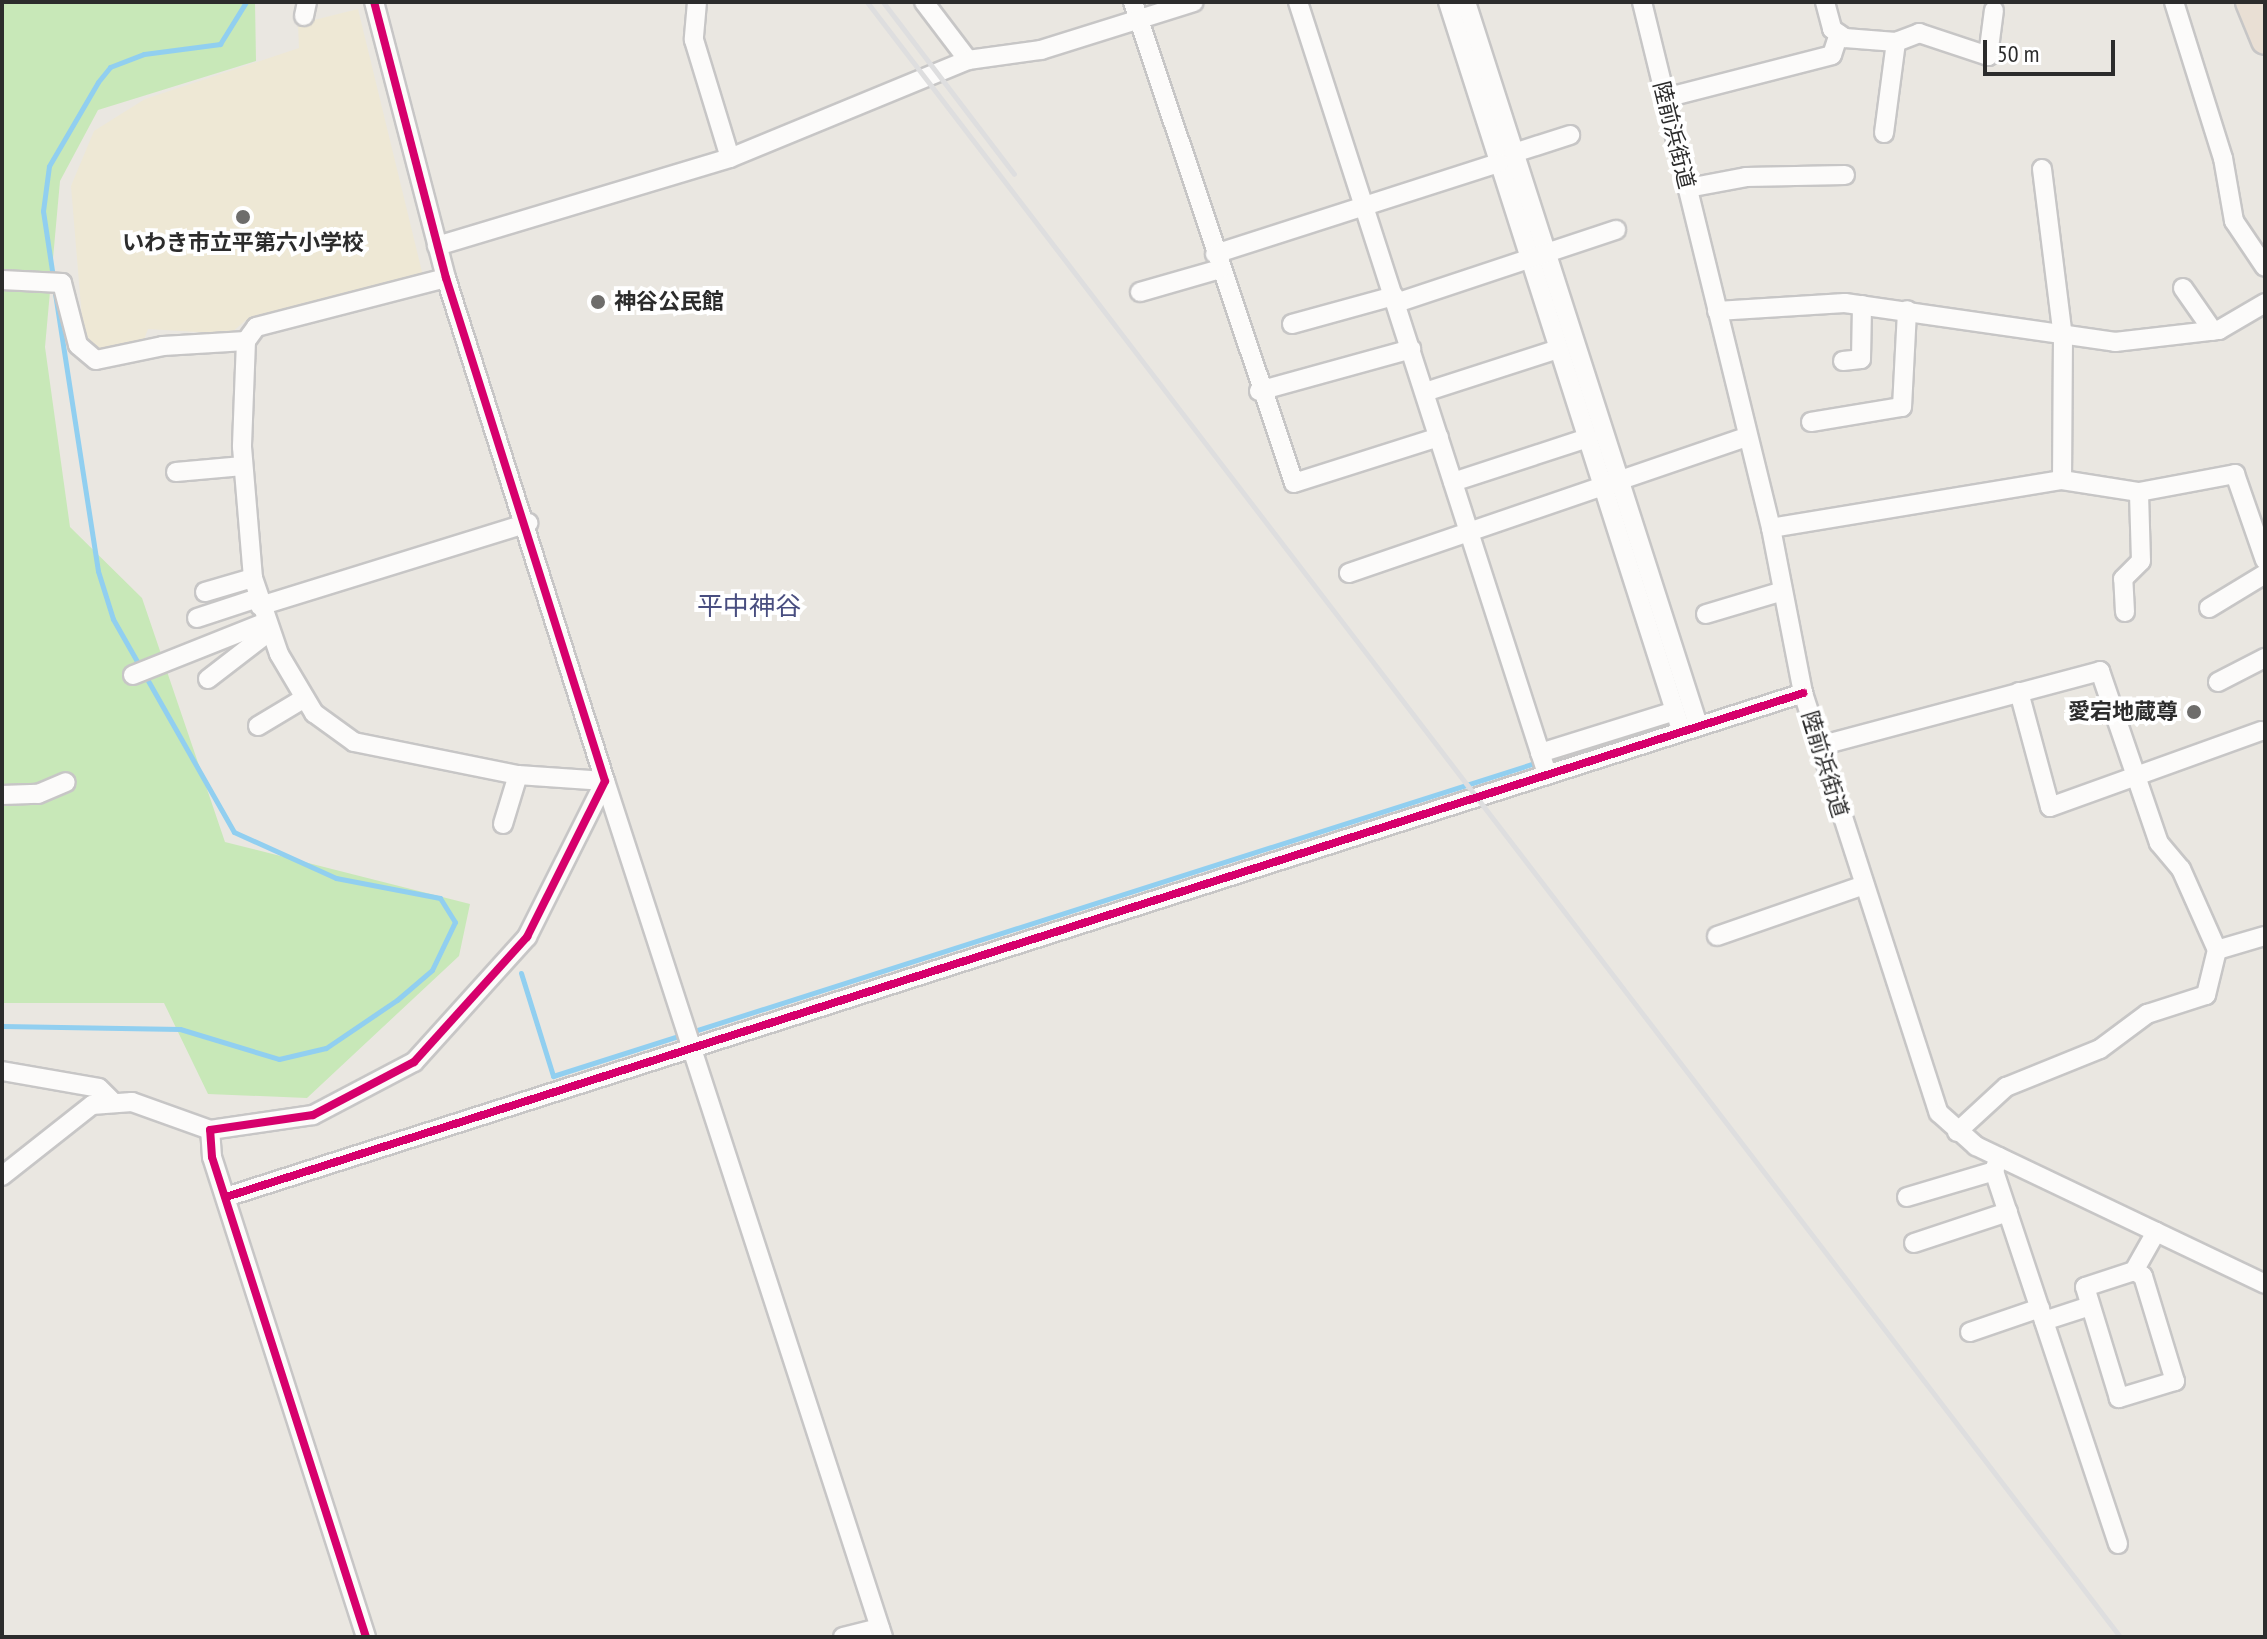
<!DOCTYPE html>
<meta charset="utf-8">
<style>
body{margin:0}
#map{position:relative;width:2267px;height:1639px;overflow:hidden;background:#eae7e1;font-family:"PT Sans Narrow","Noto Sans JP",sans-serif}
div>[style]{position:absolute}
.education>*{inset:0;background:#eee8d5}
.green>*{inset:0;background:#c8e8b8}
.stream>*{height:5px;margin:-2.5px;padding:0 2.5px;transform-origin:2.5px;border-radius:2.5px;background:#91cff0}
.roads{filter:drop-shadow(2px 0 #c7c6c6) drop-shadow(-2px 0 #c7c6c6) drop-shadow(0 2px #c7c6c6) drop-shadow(0 -2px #c7c6c6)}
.minor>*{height:18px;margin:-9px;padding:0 9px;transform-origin:9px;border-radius:9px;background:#fcfbfa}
.highway>*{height:26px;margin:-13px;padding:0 13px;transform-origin:13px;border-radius:13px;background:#e9dfd4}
.rail>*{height:5px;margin:-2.5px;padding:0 2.5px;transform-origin:2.5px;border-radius:2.5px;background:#dededf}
.cycleway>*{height:8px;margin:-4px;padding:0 4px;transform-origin:4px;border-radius:4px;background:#d6006c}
.dots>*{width:22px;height:22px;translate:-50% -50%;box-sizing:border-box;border:4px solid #fff;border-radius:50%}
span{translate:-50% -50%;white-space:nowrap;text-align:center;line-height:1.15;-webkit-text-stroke:8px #fff;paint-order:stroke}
.street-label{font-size:22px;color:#2c2c2c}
.poi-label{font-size:22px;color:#2c2c2c;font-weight:700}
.left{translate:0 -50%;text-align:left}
.right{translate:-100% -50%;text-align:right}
.quarter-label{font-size:26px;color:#494e80}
.frame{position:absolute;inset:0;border:4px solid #2c2c2c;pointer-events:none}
.scale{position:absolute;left:1983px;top:40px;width:132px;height:36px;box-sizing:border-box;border:4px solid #2c2c2c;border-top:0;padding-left:10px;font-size:24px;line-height:28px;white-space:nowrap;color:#2c2c2c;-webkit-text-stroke:6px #fff;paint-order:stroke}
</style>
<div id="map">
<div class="education">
<i style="clip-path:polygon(358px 9px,423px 276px,246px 320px,230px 334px,148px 329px,137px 358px,86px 367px,71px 186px,94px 131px,145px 99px,299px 48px,298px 24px)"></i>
</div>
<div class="green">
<i style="clip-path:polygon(2px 2px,255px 2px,256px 61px,98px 110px,60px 181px,45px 347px,70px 527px,142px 598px,225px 842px,470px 904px,459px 956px,307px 1098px,208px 1094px,164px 1003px,2px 1003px)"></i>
</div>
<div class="stream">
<i style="left:53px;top:277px;width:67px;rotate:-98.6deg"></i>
<i style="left:43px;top:211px;width:45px;rotate:-82.4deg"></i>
<i style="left:49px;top:166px;width:97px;rotate:-59.7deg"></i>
<i style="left:98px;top:82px;width:19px;rotate:-51deg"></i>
<i style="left:110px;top:67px;width:36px;rotate:-21deg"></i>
<i style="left:144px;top:54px;width:77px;rotate:-7.5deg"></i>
<i style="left:220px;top:44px;width:49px;rotate:-58.2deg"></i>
<i style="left:521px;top:973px;width:108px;rotate:72.7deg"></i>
<i style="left:553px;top:1076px;width:1034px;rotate:-17.68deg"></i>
<i style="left:2px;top:1026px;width:178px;rotate:1deg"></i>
<i style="left:180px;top:1029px;width:103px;rotate:16.9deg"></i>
<i style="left:279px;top:1059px;width:48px;rotate:-13.2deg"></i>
<i style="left:326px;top:1048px;width:86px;rotate:-34.1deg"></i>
<i style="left:397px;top:1000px;width:46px;rotate:-40.6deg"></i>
<i style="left:432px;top:970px;width:53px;rotate:-64.4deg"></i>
<i style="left:455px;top:922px;width:28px;rotate:-122deg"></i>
<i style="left:440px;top:898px;width:106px;rotate:-169.1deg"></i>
<i style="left:336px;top:878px;width:112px;rotate:-155.7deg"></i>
<i style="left:234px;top:832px;width:245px;rotate:-119.6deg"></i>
<i style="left:113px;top:619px;width:50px;rotate:-107.4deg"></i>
<i style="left:98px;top:571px;width:287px;rotate:-98.8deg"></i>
</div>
<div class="roads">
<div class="minor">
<i style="left:697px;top:2px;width:38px;rotate:95deg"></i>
<i style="left:694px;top:40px;width:123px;rotate:73deg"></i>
<i style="left:924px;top:2px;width:73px;rotate:52.8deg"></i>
<i style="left:1133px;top:2px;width:507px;rotate:71.49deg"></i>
<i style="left:1294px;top:483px;width:152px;rotate:-17.6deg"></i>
<i style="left:1298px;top:2px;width:811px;rotate:72.12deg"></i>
<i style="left:1448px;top:2px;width:764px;rotate:72.25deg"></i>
<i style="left:1466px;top:2px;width:759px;rotate:72.21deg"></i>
<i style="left:1642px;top:2px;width:542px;rotate:76.22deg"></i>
<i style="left:1771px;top:528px;width:168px;rotate:79deg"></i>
<i style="left:1803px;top:693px;width:441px;rotate:72.1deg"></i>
<i style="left:1939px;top:1113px;width:50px;rotate:41.7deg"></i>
<i style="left:1976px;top:1146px;width:320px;rotate:25.5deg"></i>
<i style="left:1825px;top:2px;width:28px;rotate:75deg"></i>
<i style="left:1832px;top:29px;width:16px;rotate:35deg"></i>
<i style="left:1845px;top:38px;width:51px;rotate:4.5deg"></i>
<i style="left:1896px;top:42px;width:25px;rotate:-21deg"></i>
<i style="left:1919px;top:33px;width:73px;rotate:18.4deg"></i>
<i style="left:1988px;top:56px;width:46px;rotate:-82.6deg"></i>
<i style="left:2174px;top:2px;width:164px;rotate:72.6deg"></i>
<i style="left:2223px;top:158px;width:64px;rotate:80.1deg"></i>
<i style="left:2234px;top:221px;width:55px;rotate:56deg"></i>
<i style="left:304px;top:16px;width:14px;rotate:-78deg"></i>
<i style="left:1665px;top:98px;width:172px;rotate:-14.4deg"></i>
<i style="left:1832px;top:55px;width:22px;rotate:-72deg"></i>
<i style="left:1884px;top:133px;width:92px;rotate:-82.5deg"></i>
<i style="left:1514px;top:153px;width:59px;rotate:-17.8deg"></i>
<i style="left:2042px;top:169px;width:169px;rotate:82.9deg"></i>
<i style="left:2063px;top:337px;width:143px;rotate:90.4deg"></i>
<i style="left:1688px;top:188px;width:59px;rotate:-10.7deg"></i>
<i style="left:1746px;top:177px;width:99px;rotate:-1.2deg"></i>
<i style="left:437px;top:246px;width:306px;rotate:-16.7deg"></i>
<i style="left:730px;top:158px;width:257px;rotate:-22.4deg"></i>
<i style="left:968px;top:60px;width:74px;rotate:-7.8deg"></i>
<i style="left:1041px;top:50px;width:160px;rotate:-17.4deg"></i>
<i style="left:1215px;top:254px;width:298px;rotate:-17.8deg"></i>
<i style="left:2px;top:280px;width:60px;rotate:2.9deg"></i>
<i style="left:62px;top:283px;width:64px;rotate:75.5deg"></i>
<i style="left:78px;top:345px;width:23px;rotate:40deg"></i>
<i style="left:96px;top:360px;width:68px;rotate:-11.8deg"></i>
<i style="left:163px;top:346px;width:83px;rotate:-3.4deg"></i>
<i style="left:246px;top:341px;width:17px;rotate:-54deg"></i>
<i style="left:256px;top:327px;width:196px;rotate:-14.5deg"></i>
<i style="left:2183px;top:288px;width:52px;rotate:55.1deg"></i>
<i style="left:1140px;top:292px;width:83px;rotate:-16deg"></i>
<i style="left:1396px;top:303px;width:232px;rotate:-18.4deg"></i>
<i style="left:1717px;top:311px;width:128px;rotate:-3.6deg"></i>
<i style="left:1845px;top:303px;width:273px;rotate:8.2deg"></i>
<i style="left:2115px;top:342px;width:105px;rotate:-6.6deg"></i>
<i style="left:2219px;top:330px;width:53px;rotate:-30.4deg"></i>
<i style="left:1292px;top:324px;width:106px;rotate:-15.4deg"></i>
<i style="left:246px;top:341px;width:106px;rotate:92.2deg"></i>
<i style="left:242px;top:447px;width:131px;rotate:85.2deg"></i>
<i style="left:253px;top:578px;width:80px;rotate:71.1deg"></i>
<i style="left:279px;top:654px;width:69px;rotate:59.3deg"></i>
<i style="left:314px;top:713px;width:49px;rotate:35.9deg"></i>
<i style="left:354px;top:742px;width:167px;rotate:11.4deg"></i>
<i style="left:518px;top:775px;width:87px;rotate:3.9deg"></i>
<i style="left:605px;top:781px;width:900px;rotate:72.01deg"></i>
<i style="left:1843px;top:361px;width:18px;rotate:-6deg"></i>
<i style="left:1861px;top:359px;width:54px;rotate:-88.9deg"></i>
<i style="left:1259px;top:391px;width:158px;rotate:-15.4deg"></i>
<i style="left:1425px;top:392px;width:140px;rotate:-17.9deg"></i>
<i style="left:1811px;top:422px;width:92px;rotate:-9.4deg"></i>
<i style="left:1902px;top:407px;width:97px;rotate:-87deg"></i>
<i style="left:176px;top:472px;width:67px;rotate:-5.1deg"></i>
<i style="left:1453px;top:482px;width:142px;rotate:-18.1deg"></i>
<i style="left:1771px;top:528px;width:295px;rotate:-9.4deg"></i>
<i style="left:2062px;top:480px;width:78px;rotate:8.9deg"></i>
<i style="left:2139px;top:492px;width:98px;rotate:-10.6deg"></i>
<i style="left:2235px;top:474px;width:91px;rotate:70.8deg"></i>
<i style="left:1349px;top:573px;width:421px;rotate:-18.9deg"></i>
<i style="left:205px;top:592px;width:50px;rotate:-16.3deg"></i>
<i style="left:260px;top:606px;width:281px;rotate:-17.2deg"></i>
<i style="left:2209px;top:608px;width:66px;rotate:-31.3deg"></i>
<i style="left:2125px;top:612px;width:33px;rotate:-93deg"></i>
<i style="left:2123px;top:579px;width:25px;rotate:-45deg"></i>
<i style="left:2141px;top:561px;width:69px;rotate:-91.7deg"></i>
<i style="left:1706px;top:614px;width:80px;rotate:-16.6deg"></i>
<i style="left:197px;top:618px;width:64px;rotate:-18.2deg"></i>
<i style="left:133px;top:675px;width:143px;rotate:-21.7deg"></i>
<i style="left:208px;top:679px;width:78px;rotate:-37.7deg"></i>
<i style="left:2218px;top:682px;width:53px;rotate:-27.1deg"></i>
<i style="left:2019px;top:692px;width:119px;rotate:74.9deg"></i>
<i style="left:2050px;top:807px;width:224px;rotate:-19.8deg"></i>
<i style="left:258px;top:726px;width:52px;rotate:-31deg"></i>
<i style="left:1819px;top:746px;width:291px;rotate:-14.9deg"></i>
<i style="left:2100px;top:671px;width:182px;rotate:71.1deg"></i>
<i style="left:2159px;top:843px;width:34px;rotate:50deg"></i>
<i style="left:2181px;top:869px;width:89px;rotate:66deg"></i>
<i style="left:1540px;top:753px;width:141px;rotate:-17.3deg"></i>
<i style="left:2px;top:795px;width:36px;rotate:-2deg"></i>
<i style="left:38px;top:794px;width:30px;rotate:-23deg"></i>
<i style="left:503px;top:824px;width:51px;rotate:-73deg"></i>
<i style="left:1717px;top:936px;width:156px;rotate:-19.1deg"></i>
<i style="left:2px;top:1071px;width:98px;rotate:9.9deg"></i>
<i style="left:99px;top:1088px;width:21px;rotate:45deg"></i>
<i style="left:1957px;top:1132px;width:67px;rotate:-42.6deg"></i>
<i style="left:2006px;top:1087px;width:101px;rotate:-22deg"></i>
<i style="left:2100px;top:1049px;width:59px;rotate:-36.7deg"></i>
<i style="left:2147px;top:1014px;width:62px;rotate:-17.9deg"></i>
<i style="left:2206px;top:995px;width:46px;rotate:-76.3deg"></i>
<i style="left:2217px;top:950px;width:50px;rotate:-16.3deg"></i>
<i style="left:1999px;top:1157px;width:15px;rotate:110deg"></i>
<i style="left:1994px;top:1171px;width:393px;rotate:71.6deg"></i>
<i style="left:2px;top:1176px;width:115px;rotate:-38.3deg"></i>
<i style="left:92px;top:1105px;width:40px;rotate:-4.3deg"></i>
<i style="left:132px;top:1102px;width:83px;rotate:19.7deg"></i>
<i style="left:226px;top:1197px;width:1656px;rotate:-17.72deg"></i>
<i style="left:1907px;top:1197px;width:91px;rotate:-16.6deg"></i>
<i style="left:1914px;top:1243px;width:99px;rotate:-18.3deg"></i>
<i style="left:2134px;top:1271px;width:10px;rotate:29deg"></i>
<i style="left:2143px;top:1276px;width:110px;rotate:73.1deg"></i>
<i style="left:2175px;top:1381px;width:59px;rotate:163.1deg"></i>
<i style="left:2119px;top:1398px;width:116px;rotate:-107deg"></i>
<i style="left:2085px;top:1287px;width:52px;rotate:-18.1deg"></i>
<i style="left:2134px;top:1271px;width:45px;rotate:-60.6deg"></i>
<i style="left:2044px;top:1321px;width:48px;rotate:-18.1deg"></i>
<i style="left:1970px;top:1332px;width:74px;rotate:-18.9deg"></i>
<i style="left:366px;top:1637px;width:504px;rotate:-107.79deg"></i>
<i style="left:212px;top:1157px;width:27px;rotate:-94deg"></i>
<i style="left:210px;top:1130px;width:104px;rotate:-8.3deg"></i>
<i style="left:313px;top:1115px;width:114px;rotate:-27.7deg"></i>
<i style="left:414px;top:1062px;width:169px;rotate:-47.9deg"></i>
<i style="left:527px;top:937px;width:174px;rotate:-63.4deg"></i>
<i style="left:605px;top:781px;width:528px;rotate:-107.54deg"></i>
<i style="left:446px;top:278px;width:285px;rotate:-104.6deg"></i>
<i style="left:843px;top:1637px;width:38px;rotate:-14deg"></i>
</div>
<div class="highway">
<i style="left:2249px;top:2px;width:42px;rotate:67.7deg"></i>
</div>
</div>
<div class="rail">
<i style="left:867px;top:2px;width:2060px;rotate:52.53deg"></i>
<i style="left:883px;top:2px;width:216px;rotate:52.7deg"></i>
</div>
<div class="cycleway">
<i style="left:226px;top:1197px;width:1656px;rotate:-17.72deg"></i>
<i style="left:366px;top:1637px;width:504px;rotate:-107.79deg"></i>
<i style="left:212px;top:1157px;width:27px;rotate:-94deg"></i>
<i style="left:210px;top:1130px;width:104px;rotate:-8.3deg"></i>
<i style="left:313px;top:1115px;width:114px;rotate:-27.7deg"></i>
<i style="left:414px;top:1062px;width:169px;rotate:-47.9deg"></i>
<i style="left:527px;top:937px;width:174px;rotate:-63.4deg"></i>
<i style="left:605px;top:781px;width:528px;rotate:-107.54deg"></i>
<i style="left:446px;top:278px;width:285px;rotate:-104.6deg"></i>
</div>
<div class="dots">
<i style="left:243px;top:217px;background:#6e6d6b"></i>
<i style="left:598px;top:302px;background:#6e6d6b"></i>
<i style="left:2194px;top:712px;background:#6e6d6b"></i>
</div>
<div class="street-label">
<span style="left:1674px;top:135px;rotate:76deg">陸前浜街道</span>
<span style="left:1825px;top:764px;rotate:73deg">陸前浜街道</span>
</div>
<div class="poi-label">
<span style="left:243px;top:243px">いわき市立平第六小学校</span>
<span class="left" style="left:614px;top:302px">神谷公民館</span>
<span class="right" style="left:2178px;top:712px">愛宕地蔵尊</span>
</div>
<div class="quarter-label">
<span style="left:749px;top:606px">平中神谷</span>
</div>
<div class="frame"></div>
<div class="scale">50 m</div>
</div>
